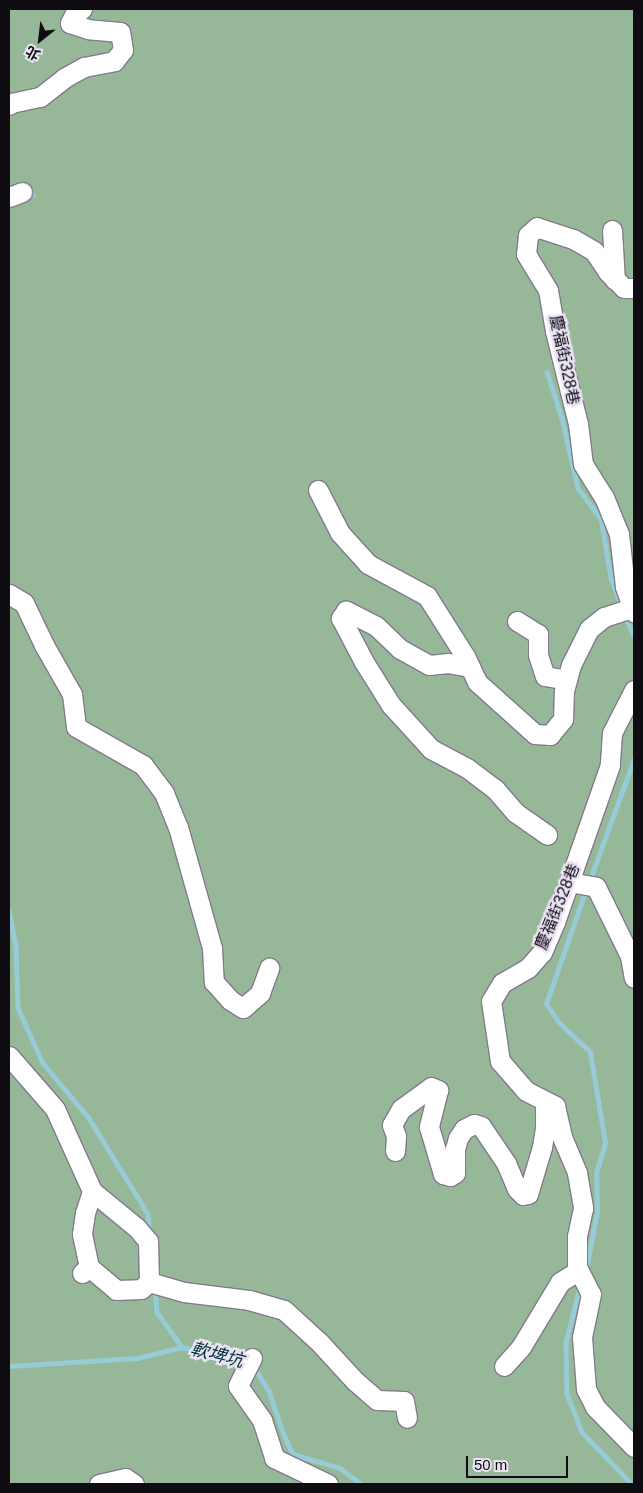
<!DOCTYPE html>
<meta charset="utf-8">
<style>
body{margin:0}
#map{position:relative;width:643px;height:1493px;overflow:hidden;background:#eae3f4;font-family:Arial,"Noto Sans TC",sans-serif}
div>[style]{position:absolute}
.forest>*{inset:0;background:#96b798}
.stream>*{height:4.5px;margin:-2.25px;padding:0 2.25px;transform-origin:2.25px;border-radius:2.25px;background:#97ccd7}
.roads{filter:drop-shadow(1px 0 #817b8a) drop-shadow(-1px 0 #817b8a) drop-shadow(0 1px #817b8a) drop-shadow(0 -1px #817b8a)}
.minor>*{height:19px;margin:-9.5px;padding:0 9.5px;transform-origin:9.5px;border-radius:9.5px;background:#fff}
span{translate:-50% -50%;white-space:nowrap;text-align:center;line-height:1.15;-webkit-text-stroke:5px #eae3f4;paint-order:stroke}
.street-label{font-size:16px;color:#0f0d12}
.water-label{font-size:18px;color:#00323a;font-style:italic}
.frame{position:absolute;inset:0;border:10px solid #0f0d12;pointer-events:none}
.north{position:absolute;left:15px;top:15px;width:50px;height:50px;-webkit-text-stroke:4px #eae3f4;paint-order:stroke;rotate:209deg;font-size:14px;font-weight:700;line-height:20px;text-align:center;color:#0f0d12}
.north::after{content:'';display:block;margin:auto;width:18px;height:22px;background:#0f0d12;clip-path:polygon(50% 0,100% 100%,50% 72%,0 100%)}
.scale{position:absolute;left:466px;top:1456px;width:102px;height:22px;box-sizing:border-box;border:2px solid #0f0d12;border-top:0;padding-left:6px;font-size:15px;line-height:18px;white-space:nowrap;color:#0f0d12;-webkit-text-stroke:4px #eae3f4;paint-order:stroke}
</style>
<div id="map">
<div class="forest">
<i style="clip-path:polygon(9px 9px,634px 9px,634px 1484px,9px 1484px)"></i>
</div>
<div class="stream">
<i style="left:29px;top:188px;width:8px;rotate:60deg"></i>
<i style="left:547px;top:372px;width:48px;rotate:71.9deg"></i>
<i style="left:562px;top:418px;width:72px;rotate:77.1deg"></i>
<i style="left:578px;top:488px;width:38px;rotate:53deg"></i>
<i style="left:601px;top:518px;width:61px;rotate:80.5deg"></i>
<i style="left:611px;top:578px;width:30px;rotate:69deg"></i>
<i style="left:625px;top:616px;width:21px;rotate:65deg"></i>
<i style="left:589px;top:882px;width:131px;rotate:-69.9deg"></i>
<i style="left:9px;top:910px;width:37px;rotate:79deg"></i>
<i style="left:16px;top:946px;width:62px;rotate:88.2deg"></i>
<i style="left:18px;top:1008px;width:60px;rotate:65.6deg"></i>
<i style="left:43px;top:1063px;width:72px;rotate:50.1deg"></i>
<i style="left:89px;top:1118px;width:113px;rotate:58.4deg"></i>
<i style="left:148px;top:1214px;width:18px;rotate:87deg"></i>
<i style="left:586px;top:1269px;width:58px;rotate:-79.1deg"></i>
<i style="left:597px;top:1212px;width:39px;rotate:-91deg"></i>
<i style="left:596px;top:1173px;width:31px;rotate:-73deg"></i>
<i style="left:605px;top:1143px;width:92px;rotate:-99.4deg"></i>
<i style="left:590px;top:1052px;width:42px;rotate:-136.9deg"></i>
<i style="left:559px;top:1023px;width:23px;rotate:-124deg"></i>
<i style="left:546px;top:1004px;width:122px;rotate:-70.8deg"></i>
<i style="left:580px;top:1288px;width:57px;rotate:104.3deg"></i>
<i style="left:566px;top:1343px;width:51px;rotate:88.9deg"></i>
<i style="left:567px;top:1394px;width:41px;rotate:68.5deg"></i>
<i style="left:582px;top:1432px;width:72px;rotate:46.1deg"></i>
<i style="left:155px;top:1289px;width:23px;rotate:85deg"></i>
<i style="left:157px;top:1312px;width:43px;rotate:54.5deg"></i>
<i style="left:9px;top:1366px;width:128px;rotate:-3.6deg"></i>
<i style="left:137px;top:1358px;width:46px;rotate:-13.7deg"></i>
<i style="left:182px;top:1347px;width:64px;rotate:12.7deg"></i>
<i style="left:254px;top:1367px;width:28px;rotate:58deg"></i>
<i style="left:269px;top:1391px;width:43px;rotate:71.1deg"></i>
<i style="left:283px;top:1432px;width:24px;rotate:66deg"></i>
<i style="left:293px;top:1454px;width:49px;rotate:16.6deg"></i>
<i style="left:340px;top:1468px;width:26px;rotate:37deg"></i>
</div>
<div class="roads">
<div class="minor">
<i style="left:9px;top:105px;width:3px;rotate:-45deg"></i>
<i style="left:11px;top:103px;width:30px;rotate:-12deg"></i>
<i style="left:40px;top:97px;width:31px;rotate:-38deg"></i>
<i style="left:64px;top:78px;width:23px;rotate:-29deg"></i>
<i style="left:84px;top:67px;width:31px;rotate:-11deg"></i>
<i style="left:114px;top:61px;width:14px;rotate:-51deg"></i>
<i style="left:123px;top:50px;width:18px;rotate:-99deg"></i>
<i style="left:120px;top:32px;width:32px;rotate:-175deg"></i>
<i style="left:88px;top:29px;width:19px;rotate:-162deg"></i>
<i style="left:70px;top:23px;width:9px;rotate:-63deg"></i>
<i style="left:74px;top:15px;width:10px;rotate:-37deg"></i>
<i style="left:9px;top:197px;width:14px;rotate:-21deg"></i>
<i style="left:612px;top:230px;width:50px;rotate:86.6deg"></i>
<i style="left:634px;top:288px;width:10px;rotate:180deg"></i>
<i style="left:624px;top:288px;width:23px;rotate:-135deg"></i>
<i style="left:608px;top:272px;width:25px;rotate:-124deg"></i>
<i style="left:594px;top:251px;width:24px;rotate:-150deg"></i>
<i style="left:573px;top:239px;width:38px;rotate:-162deg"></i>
<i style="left:537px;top:227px;width:12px;rotate:138deg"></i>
<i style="left:528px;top:235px;width:19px;rotate:96deg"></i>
<i style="left:526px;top:254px;width:42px;rotate:58.6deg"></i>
<i style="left:548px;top:290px;width:42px;rotate:80.3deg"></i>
<i style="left:555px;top:331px;width:96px;rotate:76.1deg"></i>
<i style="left:578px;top:424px;width:40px;rotate:82.9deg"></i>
<i style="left:583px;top:464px;width:39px;rotate:58deg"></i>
<i style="left:604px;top:497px;width:40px;rotate:68deg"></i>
<i style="left:619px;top:534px;width:53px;rotate:83.5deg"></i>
<i style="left:625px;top:587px;width:27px;rotate:70deg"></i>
<i style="left:318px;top:490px;width:48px;rotate:62.9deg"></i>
<i style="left:340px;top:533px;width:42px;rotate:47.9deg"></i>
<i style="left:368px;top:564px;width:67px;rotate:28.5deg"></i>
<i style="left:427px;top:596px;width:71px;rotate:57.7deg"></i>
<i style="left:465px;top:656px;width:29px;rotate:65deg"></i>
<i style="left:477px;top:682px;width:78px;rotate:41.9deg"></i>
<i style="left:535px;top:734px;width:15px;rotate:4deg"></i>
<i style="left:550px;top:735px;width:21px;rotate:-51deg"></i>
<i style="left:563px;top:719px;width:28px;rotate:-88deg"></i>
<i style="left:564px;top:691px;width:27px;rotate:-75deg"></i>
<i style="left:571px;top:665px;width:40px;rotate:-63.4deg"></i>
<i style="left:589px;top:629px;width:19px;rotate:-39deg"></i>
<i style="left:604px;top:617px;width:29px;rotate:-18deg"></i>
<i style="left:9px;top:594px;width:17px;rotate:31deg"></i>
<i style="left:24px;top:603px;width:47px;rotate:64.5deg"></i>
<i style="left:44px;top:645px;width:56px;rotate:60.3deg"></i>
<i style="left:72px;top:694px;width:33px;rotate:83deg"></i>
<i style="left:76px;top:727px;width:77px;rotate:29.6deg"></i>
<i style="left:143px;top:765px;width:35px;rotate:53deg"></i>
<i style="left:164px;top:793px;width:37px;rotate:68deg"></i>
<i style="left:178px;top:827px;width:126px;rotate:74.3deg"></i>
<i style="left:212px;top:948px;width:34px;rotate:87deg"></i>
<i style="left:214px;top:982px;width:24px;rotate:48deg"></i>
<i style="left:230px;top:1000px;width:15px;rotate:32deg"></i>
<i style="left:243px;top:1008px;width:23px;rotate:-41deg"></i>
<i style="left:260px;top:993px;width:27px;rotate:-70deg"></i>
<i style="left:517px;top:621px;width:25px;rotate:32deg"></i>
<i style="left:538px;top:634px;width:21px;rotate:90deg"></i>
<i style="left:538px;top:655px;width:22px;rotate:72deg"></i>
<i style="left:545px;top:676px;width:22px;rotate:10deg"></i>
<i style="left:470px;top:667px;width:22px;rotate:-170deg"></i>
<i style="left:448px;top:663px;width:19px;rotate:174deg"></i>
<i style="left:429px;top:665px;width:33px;rotate:-151deg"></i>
<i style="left:400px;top:649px;width:33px;rotate:-136deg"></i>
<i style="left:376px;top:626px;width:34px;rotate:-153deg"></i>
<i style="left:346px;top:611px;width:9px;rotate:126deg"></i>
<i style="left:341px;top:618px;width:50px;rotate:62.4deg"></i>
<i style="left:364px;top:662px;width:51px;rotate:57.9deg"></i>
<i style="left:391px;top:705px;width:59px;rotate:47.7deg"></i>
<i style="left:431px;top:749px;width:41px;rotate:27.8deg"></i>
<i style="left:467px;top:768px;width:35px;rotate:37deg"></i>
<i style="left:495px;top:789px;width:32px;rotate:49deg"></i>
<i style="left:516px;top:813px;width:38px;rotate:35deg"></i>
<i style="left:634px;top:690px;width:48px;rotate:117.1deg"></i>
<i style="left:612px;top:733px;width:32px;rotate:94deg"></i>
<i style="left:610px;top:765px;width:166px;rotate:109.3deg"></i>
<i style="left:555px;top:922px;width:33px;rotate:113deg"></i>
<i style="left:542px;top:952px;width:21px;rotate:131deg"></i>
<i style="left:528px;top:968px;width:30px;rotate:150deg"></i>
<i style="left:502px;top:983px;width:21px;rotate:121deg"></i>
<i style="left:491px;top:1001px;width:61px;rotate:81.5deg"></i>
<i style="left:500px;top:1061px;width:40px;rotate:49deg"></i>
<i style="left:526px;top:1091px;width:33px;rotate:27deg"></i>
<i style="left:555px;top:1106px;width:32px;rotate:77deg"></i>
<i style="left:562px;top:1137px;width:39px;rotate:67deg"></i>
<i style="left:577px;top:1173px;width:36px;rotate:80deg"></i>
<i style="left:583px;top:1208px;width:29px;rotate:102deg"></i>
<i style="left:577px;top:1236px;width:31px;rotate:90deg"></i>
<i style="left:577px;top:1267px;width:30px;rotate:63deg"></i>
<i style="left:591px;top:1294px;width:44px;rotate:101.8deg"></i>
<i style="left:582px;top:1337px;width:52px;rotate:85.6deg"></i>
<i style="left:586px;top:1389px;width:20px;rotate:63deg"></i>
<i style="left:595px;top:1407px;width:56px;rotate:45.7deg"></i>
<i style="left:569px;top:882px;width:27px;rotate:10deg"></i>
<i style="left:596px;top:887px;width:77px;rotate:63.8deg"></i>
<i style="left:630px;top:956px;width:22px;rotate:80deg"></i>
<i style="left:9px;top:1056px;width:70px;rotate:49deg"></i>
<i style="left:55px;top:1109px;width:90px;rotate:65.7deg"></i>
<i style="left:92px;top:1191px;width:58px;rotate:39.4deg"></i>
<i style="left:137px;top:1228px;width:17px;rotate:50deg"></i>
<i style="left:148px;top:1241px;width:41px;rotate:88.6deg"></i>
<i style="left:149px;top:1282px;width:36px;rotate:16deg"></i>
<i style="left:184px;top:1292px;width:65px;rotate:7deg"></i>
<i style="left:249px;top:1300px;width:36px;rotate:16deg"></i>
<i style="left:284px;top:1310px;width:49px;rotate:42.5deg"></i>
<i style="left:320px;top:1343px;width:52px;rotate:47.4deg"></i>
<i style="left:355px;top:1381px;width:29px;rotate:41deg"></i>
<i style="left:377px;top:1400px;width:27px;rotate:2deg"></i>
<i style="left:404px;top:1401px;width:17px;rotate:80deg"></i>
<i style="left:395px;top:1151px;width:15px;rotate:-86deg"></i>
<i style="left:396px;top:1136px;width:12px;rotate:-110deg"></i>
<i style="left:392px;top:1125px;width:18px;rotate:-61deg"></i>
<i style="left:401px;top:1109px;width:37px;rotate:-36deg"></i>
<i style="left:431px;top:1087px;width:8px;rotate:23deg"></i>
<i style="left:438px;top:1090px;width:38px;rotate:104deg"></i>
<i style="left:429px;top:1127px;width:49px;rotate:73.4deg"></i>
<i style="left:443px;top:1174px;width:7px;rotate:16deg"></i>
<i style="left:450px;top:1176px;width:6px;rotate:-31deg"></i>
<i style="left:455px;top:1173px;width:24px;rotate:-90deg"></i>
<i style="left:455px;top:1149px;width:11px;rotate:-75deg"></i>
<i style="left:458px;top:1138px;width:11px;rotate:-56deg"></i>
<i style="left:464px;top:1129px;width:11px;rotate:-27deg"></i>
<i style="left:474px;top:1124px;width:7px;rotate:16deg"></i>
<i style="left:481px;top:1126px;width:45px;rotate:56deg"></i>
<i style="left:506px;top:1163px;width:28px;rotate:67deg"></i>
<i style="left:517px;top:1189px;width:8px;rotate:45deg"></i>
<i style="left:523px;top:1195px;width:5px;rotate:-11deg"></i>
<i style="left:528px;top:1194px;width:49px;rotate:-73.4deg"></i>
<i style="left:542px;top:1147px;width:19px;rotate:-81deg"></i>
<i style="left:545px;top:1128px;width:27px;rotate:-90deg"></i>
<i style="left:89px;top:1267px;width:34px;rotate:-102deg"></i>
<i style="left:82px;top:1234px;width:21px;rotate:-82deg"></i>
<i style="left:85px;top:1213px;width:23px;rotate:-72deg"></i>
<i style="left:82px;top:1273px;width:9px;rotate:-41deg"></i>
<i style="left:89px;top:1267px;width:35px;rotate:40deg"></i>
<i style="left:116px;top:1290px;width:25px;rotate:-2deg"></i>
<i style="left:141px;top:1289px;width:11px;rotate:-41deg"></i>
<i style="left:252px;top:1358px;width:31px;rotate:117deg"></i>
<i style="left:238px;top:1386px;width:42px;rotate:54.8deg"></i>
<i style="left:262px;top:1420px;width:40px;rotate:72deg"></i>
<i style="left:274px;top:1458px;width:60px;rotate:25.7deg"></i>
<i style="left:504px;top:1366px;width:25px;rotate:-48deg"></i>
<i style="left:521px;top:1347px;width:76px;rotate:-59deg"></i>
<i style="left:560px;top:1282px;width:22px;rotate:-32deg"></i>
<i style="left:99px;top:1484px;width:27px;rotate:-13deg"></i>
<i style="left:125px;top:1478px;width:11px;rotate:34deg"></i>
</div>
</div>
<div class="street-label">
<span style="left:564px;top:360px;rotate:78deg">慶福街328巷</span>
<span style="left:558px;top:907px;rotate:-68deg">慶福街328巷</span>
</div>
<div class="water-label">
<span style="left:217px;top:1355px;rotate:14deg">軟埤坑</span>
</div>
<div class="frame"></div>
<div class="north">北</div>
<div class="scale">50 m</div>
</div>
